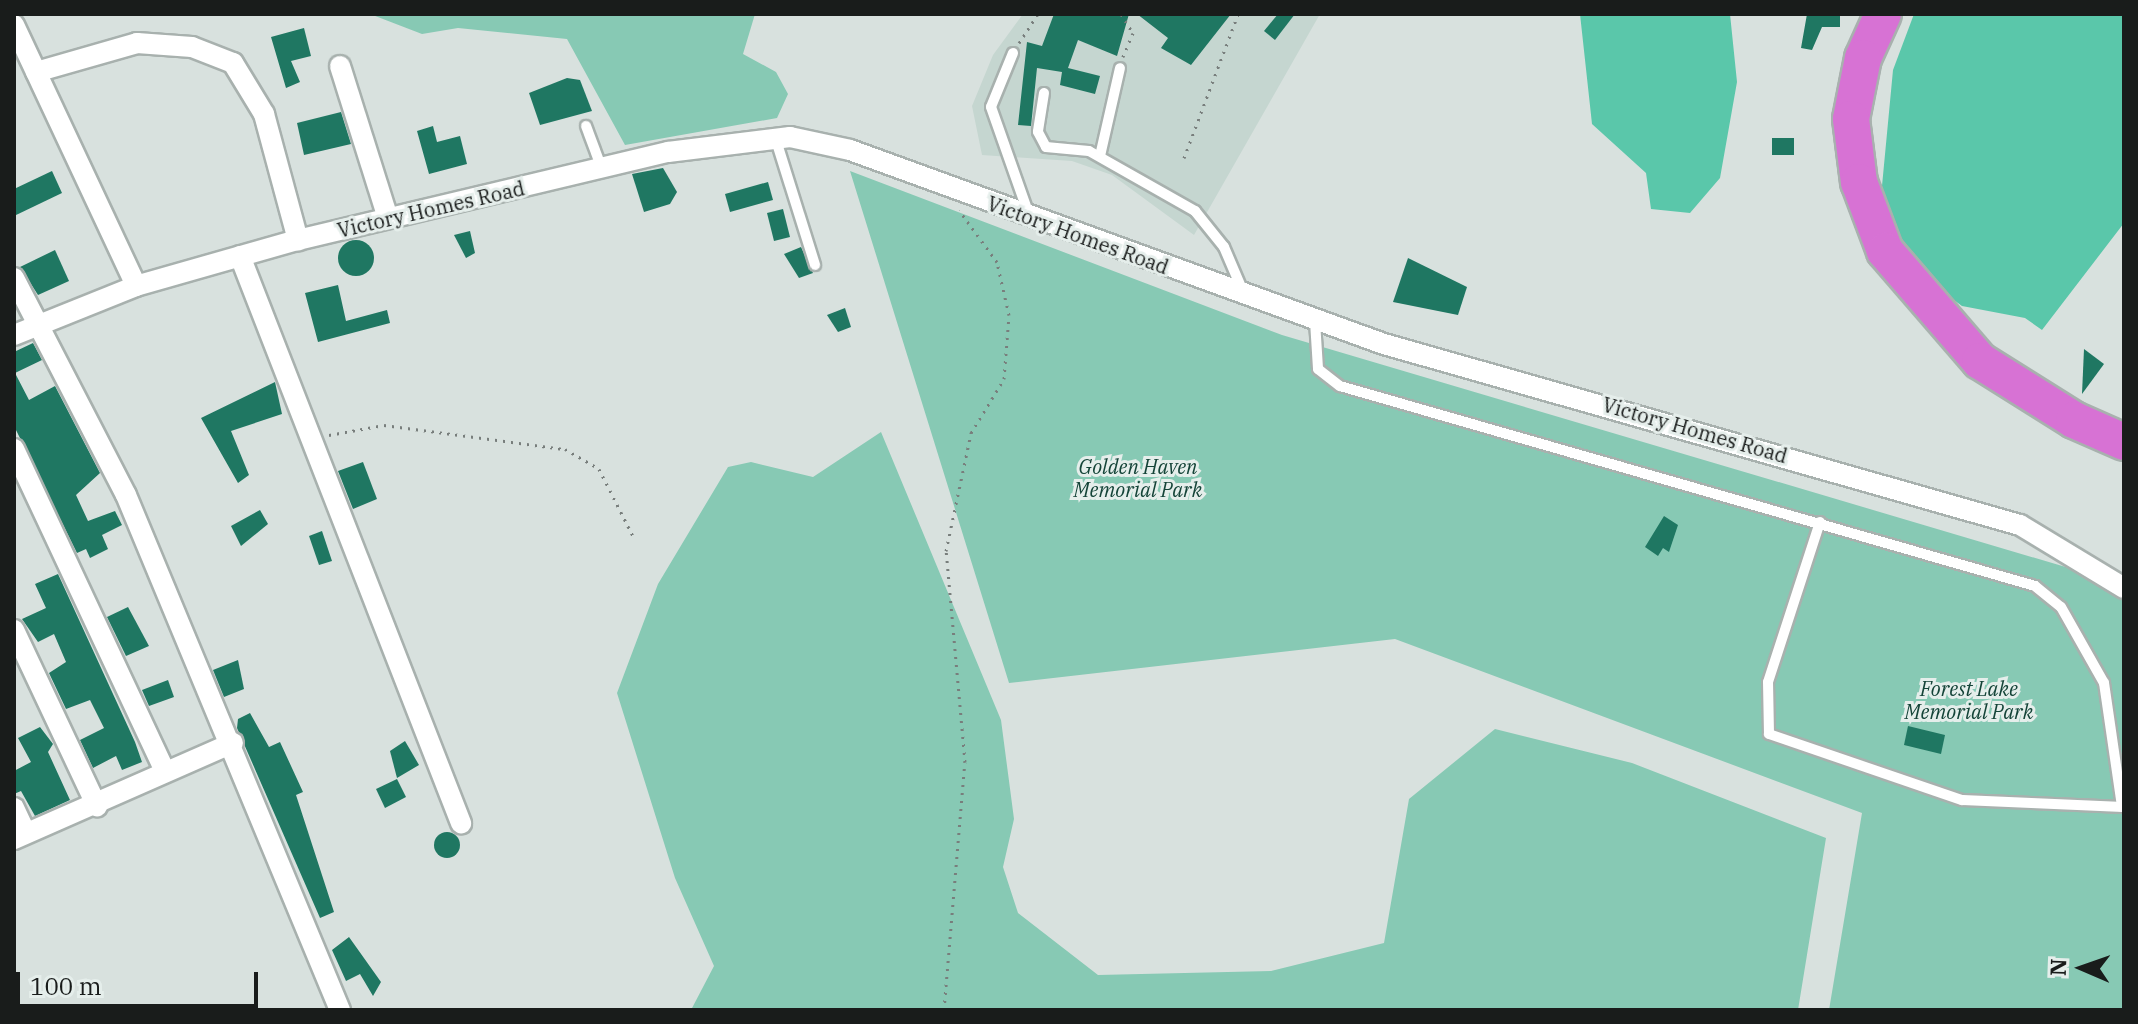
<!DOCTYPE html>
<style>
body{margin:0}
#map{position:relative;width:2138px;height:1024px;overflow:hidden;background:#d8e1de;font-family:"IBM Plex Serif",serif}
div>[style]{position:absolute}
.built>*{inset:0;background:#c5d6d0}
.green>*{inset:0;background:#87c9b4}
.forest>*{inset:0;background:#5ac7aa}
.building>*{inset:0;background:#1f7762}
.round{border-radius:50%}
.path>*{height:3px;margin-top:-1.5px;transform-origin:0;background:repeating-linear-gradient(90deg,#787e7c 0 2px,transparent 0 8px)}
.roads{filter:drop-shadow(2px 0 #a8b1ae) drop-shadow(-2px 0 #a8b1ae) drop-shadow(0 2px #a8b1ae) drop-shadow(0 -2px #a8b1ae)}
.lane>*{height:10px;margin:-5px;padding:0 5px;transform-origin:5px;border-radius:5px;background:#fff}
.street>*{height:20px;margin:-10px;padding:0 10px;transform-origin:10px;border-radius:10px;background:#fff}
.highway>*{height:36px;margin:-18px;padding:0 18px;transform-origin:18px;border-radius:18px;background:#d772d4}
span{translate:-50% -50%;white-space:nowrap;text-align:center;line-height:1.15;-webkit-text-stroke:6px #e5eeeb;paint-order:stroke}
.street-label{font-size:20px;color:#191c1b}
.park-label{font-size:20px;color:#144438;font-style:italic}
.frame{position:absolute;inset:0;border:16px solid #191c1b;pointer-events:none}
.north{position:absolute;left:2042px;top:928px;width:80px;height:80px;-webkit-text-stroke:6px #e5eeeb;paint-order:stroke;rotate:272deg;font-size:22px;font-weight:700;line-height:32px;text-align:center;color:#191c1b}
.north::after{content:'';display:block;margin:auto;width:28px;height:36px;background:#191c1b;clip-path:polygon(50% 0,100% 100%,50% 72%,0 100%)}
.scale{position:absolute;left:16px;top:972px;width:242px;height:36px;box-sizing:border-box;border:4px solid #191c1b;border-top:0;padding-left:10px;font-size:24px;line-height:28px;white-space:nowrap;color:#191c1b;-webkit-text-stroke:6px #e5eeeb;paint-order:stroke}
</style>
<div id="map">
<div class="built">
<i style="clip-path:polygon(1023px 14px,1320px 14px,1194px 235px,1112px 175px,1072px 161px,982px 155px,972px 106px,993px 55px)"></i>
</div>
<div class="green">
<i style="clip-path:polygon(370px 14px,755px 14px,743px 54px,776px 72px,788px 94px,777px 118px,625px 145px,567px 39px,458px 28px,422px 34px)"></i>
<i style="clip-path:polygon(850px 171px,1282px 335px,2069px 568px,2124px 601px,2124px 1010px,1829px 1010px,1862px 813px,1395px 639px,1009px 683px)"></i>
<i style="clip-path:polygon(881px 432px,1001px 720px,1014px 819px,1003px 867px,1018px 913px,1098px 975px,1271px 971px,1384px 943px,1409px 799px,1495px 729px,1632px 763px,1826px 838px,1798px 1010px,691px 1010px,714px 966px,675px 878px,617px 693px,658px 584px,728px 467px,751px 462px,813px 477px)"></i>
</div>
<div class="forest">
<i style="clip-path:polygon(1580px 14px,1730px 14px,1737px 82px,1720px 178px,1690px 213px,1651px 209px,1646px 173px,1592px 124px)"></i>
<i style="clip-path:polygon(1914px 14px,2124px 14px,2124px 223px,2042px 330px,2025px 318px,1962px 306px,1927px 280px,1880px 207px,1893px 70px)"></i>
</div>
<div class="building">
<i style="clip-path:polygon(1054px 14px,1129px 14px,1117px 56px,1078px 40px,1068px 68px,1100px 76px,1095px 94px,1060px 85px,1062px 72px,1037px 68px,1031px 126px,1018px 125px,1027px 42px,1042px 46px)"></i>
<i style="clip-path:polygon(1137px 14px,1231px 14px,1191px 65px,1161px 48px,1168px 38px)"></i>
<i style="clip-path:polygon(1278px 14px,1295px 14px,1275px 40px,1264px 31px)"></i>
<i style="clip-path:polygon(1807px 14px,1840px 15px,1840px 27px,1822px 27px,1812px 50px,1801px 48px)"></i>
<i style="clip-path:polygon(304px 28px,311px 56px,291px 61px,300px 82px,286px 88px,271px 37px)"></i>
<i style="clip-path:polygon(567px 78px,580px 80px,592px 111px,540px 125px,529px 93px)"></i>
<i style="clip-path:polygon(341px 112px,351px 144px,304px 155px,297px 123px)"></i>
<i style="clip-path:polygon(433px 126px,437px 142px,460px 136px,467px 164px,429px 174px,417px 131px)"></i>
<i style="clip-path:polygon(1772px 138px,1794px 138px,1794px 155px,1772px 155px)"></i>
<i style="clip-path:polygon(663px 168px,677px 192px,670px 204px,644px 212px,632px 174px)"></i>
<i style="clip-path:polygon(52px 171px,62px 193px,14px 216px,14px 189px)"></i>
<i style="clip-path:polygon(768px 182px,773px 200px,730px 212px,725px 194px)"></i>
<i style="clip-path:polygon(783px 209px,790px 237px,774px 241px,767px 213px)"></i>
<i style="clip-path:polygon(470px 231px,475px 253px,466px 258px,454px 235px)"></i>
<i class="round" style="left:338px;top:240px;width:36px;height:36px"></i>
<i style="clip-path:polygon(801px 247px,813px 273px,799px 278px,784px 254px)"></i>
<i style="clip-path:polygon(55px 250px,69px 281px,38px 295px,20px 267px)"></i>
<i style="clip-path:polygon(1408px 258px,1467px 287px,1458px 315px,1393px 302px)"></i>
<i style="clip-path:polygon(338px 285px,346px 321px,387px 310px,390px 323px,318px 342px,305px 293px)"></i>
<i style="clip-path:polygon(845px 308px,851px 327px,838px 332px,827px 315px)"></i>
<i style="clip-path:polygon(33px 343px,42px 360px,15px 373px,29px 400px,55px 386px,100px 473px,76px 495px,88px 521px,115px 511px,122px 525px,102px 535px,108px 549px,90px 558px,86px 549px,77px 553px,14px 426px,14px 352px)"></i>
<i style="clip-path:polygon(2084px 349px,2104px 364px,2082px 394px)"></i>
<i style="clip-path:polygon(275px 382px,282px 414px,231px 431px,249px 475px,238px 483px,201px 418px)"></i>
<i style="clip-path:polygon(363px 462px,377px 499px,353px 509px,338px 471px)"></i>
<i style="clip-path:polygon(260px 510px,268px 524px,241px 546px,231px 526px)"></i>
<i style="clip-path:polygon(1664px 516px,1678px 525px,1669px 552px,1663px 548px,1658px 556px,1645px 547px)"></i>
<i style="clip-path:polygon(322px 531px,332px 561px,319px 565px,309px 536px)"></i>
<i style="clip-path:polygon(58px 574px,135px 742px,142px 762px,122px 770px,116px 756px,93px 768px,80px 740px,104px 728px,90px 700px,66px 709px,49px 673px,66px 662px,54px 634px,38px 642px,22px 619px,46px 608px,35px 584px)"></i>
<i style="clip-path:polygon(128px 607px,149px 646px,126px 656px,107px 617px)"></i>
<i style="clip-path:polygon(238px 660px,244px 689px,224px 697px,213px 670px)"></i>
<i style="clip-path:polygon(168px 680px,174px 697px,149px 706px,142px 690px)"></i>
<i style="clip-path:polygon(250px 713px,269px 747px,280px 742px,303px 792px,296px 795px,334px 912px,320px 918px,237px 728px,238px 719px)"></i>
<i style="clip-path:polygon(1908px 726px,1945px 735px,1941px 754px,1904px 745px)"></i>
<i style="clip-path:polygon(40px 727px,53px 744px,48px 752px,70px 800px,35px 816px,21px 791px,14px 794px,14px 771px,31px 762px,18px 738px)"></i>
<i style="clip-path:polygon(405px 741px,419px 765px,397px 778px,390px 751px)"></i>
<i style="clip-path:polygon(397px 779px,406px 797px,385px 808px,376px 789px)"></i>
<i class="round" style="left:434px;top:832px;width:26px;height:26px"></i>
<i style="clip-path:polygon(349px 937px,381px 982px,373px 996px,360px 974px,346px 981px,332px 950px)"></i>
</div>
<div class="path">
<i style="left:1121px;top:14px;width:22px;rotate:58deg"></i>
<i style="left:1133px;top:33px;width:26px;rotate:113deg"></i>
<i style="left:1019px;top:43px;width:35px;rotate:-57deg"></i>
<i style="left:1184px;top:158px;width:154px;rotate:-69.4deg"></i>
<i style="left:329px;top:435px;width:56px;rotate:-10.3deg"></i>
<i style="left:384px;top:425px;width:183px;rotate:7.6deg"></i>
<i style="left:565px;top:449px;width:39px;rotate:30deg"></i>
<i style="left:599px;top:469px;width:77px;rotate:63.1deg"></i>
<i style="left:944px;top:1010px;width:249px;rotate:-85.2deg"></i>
<i style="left:965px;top:762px;width:212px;rotate:-95.1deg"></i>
<i style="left:946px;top:551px;width:121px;rotate:-78deg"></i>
<i style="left:971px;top:433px;width:63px;rotate:-58.6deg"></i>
<i style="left:1004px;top:379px;width:64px;rotate:-85.5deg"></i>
<i style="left:1009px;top:315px;width:54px;rotate:-102.8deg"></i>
<i style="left:997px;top:262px;width:64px;rotate:-126.2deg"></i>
</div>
<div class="roads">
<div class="lane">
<i style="left:1013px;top:53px;width:58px;rotate:112.2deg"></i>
<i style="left:991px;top:107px;width:114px;rotate:70.6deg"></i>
<i style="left:1044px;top:93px;width:39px;rotate:99deg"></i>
<i style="left:1038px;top:132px;width:17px;rotate:62deg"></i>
<i style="left:1046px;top:147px;width:43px;rotate:5.3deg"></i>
<i style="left:1089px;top:151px;width:122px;rotate:29.5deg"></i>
<i style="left:1195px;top:211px;width:46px;rotate:51.1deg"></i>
<i style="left:1224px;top:247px;width:51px;rotate:66.9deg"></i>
<i style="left:586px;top:126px;width:46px;rotate:69.6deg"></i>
<i style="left:775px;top:137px;width:134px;rotate:72.6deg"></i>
<i style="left:1100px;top:156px;width:90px;rotate:-77.2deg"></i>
<i style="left:1315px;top:321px;width:48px;rotate:86.4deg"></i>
<i style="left:1318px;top:369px;width:28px;rotate:38deg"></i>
<i style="left:1340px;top:386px;width:723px;rotate:16.05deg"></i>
<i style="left:2035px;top:586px;width:33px;rotate:39deg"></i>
<i style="left:2061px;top:607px;width:87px;rotate:60.5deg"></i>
<i style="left:2104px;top:683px;width:125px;rotate:81.7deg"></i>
<i style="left:1820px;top:522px;width:168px;rotate:108deg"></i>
<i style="left:1768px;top:682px;width:52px;rotate:88.9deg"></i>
<i style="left:1769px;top:734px;width:204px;rotate:18.9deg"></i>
<i style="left:1962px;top:800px;width:162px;rotate:2.5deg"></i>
</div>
<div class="street">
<i style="left:14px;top:25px;width:288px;rotate:64.9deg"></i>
<i style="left:340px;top:66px;width:159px;rotate:72.5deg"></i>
<i style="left:36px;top:72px;width:105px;rotate:-16deg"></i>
<i style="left:137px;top:43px;width:55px;rotate:4.2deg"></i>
<i style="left:192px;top:47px;width:44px;rotate:21.3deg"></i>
<i style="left:233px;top:63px;width:60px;rotate:58.7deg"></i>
<i style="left:264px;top:114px;width:131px;rotate:74.9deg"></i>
<i style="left:240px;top:256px;width:609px;rotate:68.71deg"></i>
<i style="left:14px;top:278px;width:244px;rotate:62.7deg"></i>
<i style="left:126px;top:495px;width:558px;rotate:67.44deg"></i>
<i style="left:14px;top:335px;width:131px;rotate:-21.9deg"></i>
<i style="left:136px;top:286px;width:168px;rotate:-15.9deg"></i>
<i style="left:298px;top:240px;width:380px;rotate:-13.4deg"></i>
<i style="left:668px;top:152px;width:123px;rotate:-7deg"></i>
<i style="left:790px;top:137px;width:61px;rotate:12.2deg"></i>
<i style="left:850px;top:150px;width:568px;rotate:19.97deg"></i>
<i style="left:1384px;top:344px;width:661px;rotate:15.89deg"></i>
<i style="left:2020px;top:525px;width:122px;rotate:31.2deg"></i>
<i style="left:14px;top:449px;width:356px;rotate:64.9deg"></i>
<i style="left:14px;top:630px;width:195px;rotate:64.8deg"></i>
<i style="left:14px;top:808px;width:26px;rotate:65deg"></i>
<i style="left:14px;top:839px;width:239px;rotate:-23.7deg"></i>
</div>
<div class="highway">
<i style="left:1883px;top:14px;width:48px;rotate:114.4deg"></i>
<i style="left:1863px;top:58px;width:62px;rotate:101.1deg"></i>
<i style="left:1851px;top:119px;width:64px;rotate:82.8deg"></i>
<i style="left:1859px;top:182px;width:74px;rotate:69.4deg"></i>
<i style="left:1885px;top:251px;width:145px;rotate:49.2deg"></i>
<i style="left:1980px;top:361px;width:111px;rotate:32.1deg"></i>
<i style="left:2074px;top:420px;width:55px;rotate:23.7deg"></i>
</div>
</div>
<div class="street-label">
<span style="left:431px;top:209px;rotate:-13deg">Victory Homes Road</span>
<span style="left:1078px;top:235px;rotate:20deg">Victory Homes Road</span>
<span style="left:1695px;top:430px;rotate:16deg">Victory Homes Road</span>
</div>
<div class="park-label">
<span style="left:1138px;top:478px">Golden Haven<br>Memorial Park</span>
<span style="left:1969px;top:700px">Forest Lake<br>Memorial Park</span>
</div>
<div class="frame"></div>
<div class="north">N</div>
<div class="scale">100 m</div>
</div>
